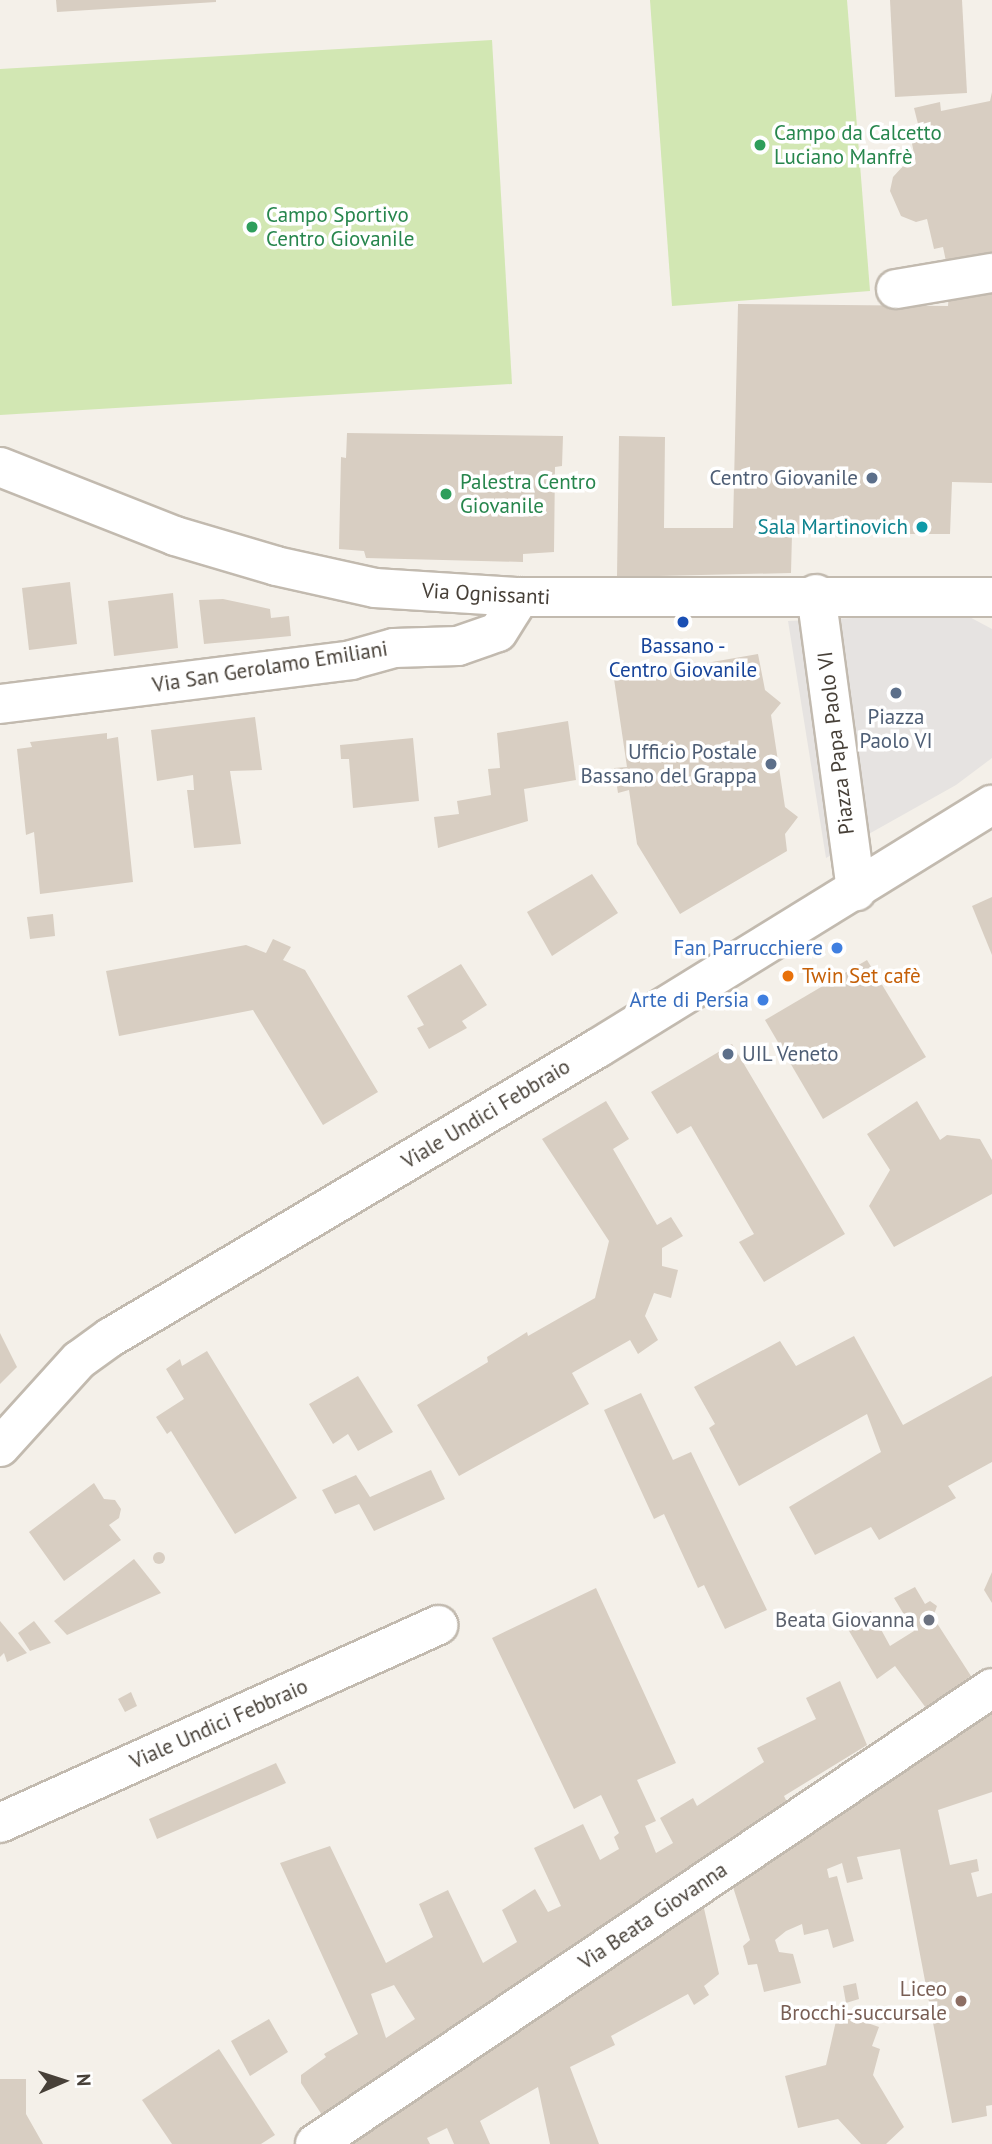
<!DOCTYPE html>
<meta charset="utf-8">
<style>
body{margin:0}
#map{position:relative;width:992px;height:2144px;overflow:hidden;background:#f4f0e9;font-family:"PT Sans",sans-serif}
div>[style]{position:absolute}
.green>*{inset:0;background:#d2e7b3}
.parking>*{inset:0;background:#e6e3e1}
.building>*{inset:0;background:#d8cec2}
.round{border-radius:50%}
.roads{filter:drop-shadow(2px 0 #c2baaf) drop-shadow(-2px 0 #c2baaf) drop-shadow(0 2px #c2baaf) drop-shadow(0 -2px #c2baaf)}
.minor>*{height:38px;margin:-19px;padding:0 19px;transform-origin:19px;border-radius:19px;background:#fff}
.dots>*{width:19px;height:19px;translate:-50% -50%;box-sizing:border-box;border:4px solid #fff;border-radius:50%}
span{translate:-50% -50%;white-space:nowrap;text-align:center;line-height:1.15;-webkit-text-stroke:7px #fff;paint-order:stroke}
.leisure-label{font-size:21px;color:#27864d}
.left{translate:0 -50%;text-align:left}
.service-label{font-size:21px;color:#4e5e75}
.right{translate:-100% -50%;text-align:right}
.culture-label{font-size:21px;color:#0d838f}
.street-label{font-size:21px;color:#474038}
.transit-label{font-size:21px;color:#164399}
.shop-label{font-size:21px;color:#366cbe}
.food-label{font-size:21px;color:#c56008}
.worship-label{font-size:21px;color:#5b616d}
.education-label{font-size:21px;color:#785e54}
.north{position:absolute;left:28px;top:2046px;width:70px;height:70px;-webkit-text-stroke:5px #fff;paint-order:stroke;rotate:87deg;font-size:19px;font-weight:700;line-height:28px;text-align:center;color:#474038}
.north::after{content:'';display:block;margin:auto;width:24px;height:32px;background:#474038;clip-path:polygon(50% 0,100% 100%,50% 72%,0 100%)}
</style>
<div id="map">
<div class="green">
<i style="clip-path:polygon(650px 0,847px 0,870px 291px,672px 306px)"></i>
<i style="clip-path:polygon(492px 40px,512px 384px,0 415px,0 69px)"></i>
</div>
<div class="parking">
<i style="clip-path:polygon(962px 613px,992px 629px,992px 758px,956px 785px,826px 858px,788px 621px)"></i>
</div>
<div class="building">
<i style="clip-path:polygon(56px 0,216px 0,216px 2px,57px 12px)"></i>
<i style="clip-path:polygon(890px 0,962px 0,967px 93px,895px 97px)"></i>
<i style="clip-path:polygon(992px 92px,992px 253px,972px 258px,948px 271px,943px 247px,934px 249px,927px 219px,916px 222px,901px 216px,890px 191px,893px 177px,904px 165px,916px 163px,910px 134px,920px 132px,914px 108px,940px 102px,941px 111px,990px 101px)"></i>
<i style="clip-path:polygon(992px 284px,992px 483px,952px 482px,950px 534px,792px 534px,791px 573px,617px 577px,619px 436px,665px 437px,664px 528px,733px 528px,738px 304px,948px 306px,949px 292px)"></i>
<i style="clip-path:polygon(347px 433px,563px 436px,562px 466px,555px 467px,554px 552px,523px 554px,523px 562px,366px 558px,364px 551px,339px 549px,341px 457px,346px 458px)"></i>
<i style="clip-path:polygon(70px 582px,77px 644px,29px 650px,22px 588px)"></i>
<i style="clip-path:polygon(173px 593px,178px 648px,114px 656px,108px 601px)"></i>
<i style="clip-path:polygon(223px 599px,270px 609px,271px 618px,289px 616px,291px 636px,204px 644px,199px 600px)"></i>
<i style="clip-path:polygon(758px 654px,765px 690px,781px 703px,771px 715px,785px 807px,798px 817px,785px 834px,787px 851px,680px 914px,637px 844px,629px 790px,618px 793px,614px 768px,627px 767px,614px 679px)"></i>
<i style="clip-path:polygon(255px 717px,262px 770px,230px 771px,241px 844px,194px 848px,187px 790px,194px 790px,193px 775px,157px 781px,151px 730px)"></i>
<i style="clip-path:polygon(568px 721px,576px 780px,524px 789px,528px 821px,438px 848px,434px 817px,459px 814px,457px 801px,491px 795px,488px 769px,500px 768px,497px 733px)"></i>
<i style="clip-path:polygon(107px 733px,107px 739px,118px 737px,133px 882px,40px 894px,34px 832px,26px 835px,17px 749px,32px 747px,30px 742px)"></i>
<i style="clip-path:polygon(413px 738px,419px 801px,353px 808px,349px 759px,341px 759px,340px 745px)"></i>
<i style="clip-path:polygon(592px 874px,618px 913px,552px 956px,527px 912px)"></i>
<i style="clip-path:polygon(992px 897px,992px 955px,972px 906px)"></i>
<i style="clip-path:polygon(53px 914px,55px 936px,30px 939px,27px 917px)"></i>
<i style="clip-path:polygon(273px 939px,291px 947px,283px 960px,305px 970px,378px 1092px,323px 1125px,253px 1010px,119px 1036px,106px 971px,246px 945px,266px 953px)"></i>
<i style="clip-path:polygon(867px 960px,926px 1057px,823px 1119px,765px 1020px)"></i>
<i style="clip-path:polygon(461px 964px,487px 1005px,462px 1021px,467px 1028px,429px 1049px,417px 1028px,424px 1025px,407px 996px)"></i>
<i style="clip-path:polygon(732px 1044px,845px 1234px,764px 1282px,739px 1242px,754px 1234px,691px 1126px,677px 1134px,651px 1092px)"></i>
<i style="clip-path:polygon(606px 1101px,629px 1139px,613px 1149px,657px 1225px,671px 1217px,683px 1236px,662px 1248px,662px 1266px,678px 1270px,671px 1298px,654px 1293px,645px 1316px,658px 1340px,638px 1354px,630px 1340px,572px 1373px,589px 1404px,459px 1476px,417px 1405px,488px 1362px,487px 1357px,527px 1332px,528px 1336px,595px 1298px,609px 1241px,542px 1139px)"></i>
<i style="clip-path:polygon(917px 1101px,940px 1140px,947px 1135px,980px 1139px,992px 1160px,992px 1194px,894px 1247px,869px 1206px,890px 1170px,867px 1134px)"></i>
<i style="clip-path:polygon(0 1333px,17px 1367px,0 1384px)"></i>
<i style="clip-path:polygon(854px 1336px,903px 1425px,992px 1376px,992px 1462px,948px 1486px,956px 1498px,879px 1540px,871px 1527px,815px 1555px,789px 1507px,881px 1452px,867px 1414px,739px 1486px,709px 1428px,715px 1424px,694px 1387px,780px 1341px,796px 1366px)"></i>
<i style="clip-path:polygon(207px 1351px,297px 1498px,235px 1534px,171px 1431px,167px 1434px,156px 1417px,184px 1399px,166px 1369px,180px 1359px,182px 1366px)"></i>
<i style="clip-path:polygon(358px 1376px,393px 1432px,358px 1451px,348px 1434px,333px 1444px,309px 1404px)"></i>
<i style="clip-path:polygon(641px 1393px,673px 1460px,691px 1452px,767px 1610px,725px 1629px,704px 1585px,698px 1588px,664px 1514px,654px 1519px,604px 1410px)"></i>
<i style="clip-path:polygon(431px 1470px,445px 1499px,374px 1531px,359px 1504px,335px 1514px,322px 1490px,356px 1475px,370px 1497px)"></i>
<i style="clip-path:polygon(94px 1483px,104px 1499px,115px 1500px,121px 1509px,119px 1518px,109px 1525px,121px 1540px,64px 1581px,29px 1532px)"></i>
<i class="round" style="left:153px;top:1552px;width:12px;height:12px"></i>
<i style="clip-path:polygon(134px 1559px,161px 1593px,67px 1635px,54px 1621px)"></i>
<i style="clip-path:polygon(992px 1572px,992px 1603px,984px 1590px)"></i>
<i style="clip-path:polygon(915px 1587px,925px 1604px,930px 1601px,937px 1606px,933px 1617px,971px 1676px,926px 1708px,895px 1666px,877px 1679px,845px 1624px,871px 1611px,890px 1646px,914px 1631px,894px 1598px)"></i>
<i style="clip-path:polygon(evenodd,596px 1588px,676px 1763px,637px 1780px,656px 1821px,645px 1826px,656px 1853px,673px 1843px,660px 1818px,693px 1798px,697px 1806px,764px 1762px,757px 1748px,816px 1719px,806px 1698px,840px 1681px,867px 1745px,784px 1796px,787px 1802px,715px 1853px,324px 2118px,301px 2083px,301px 2075px,326px 2057px,324px 2054px,358px 2034px,280px 1863px,330px 1846px,386px 1963px,433px 1937px,419px 1904px,448px 1890px,483px 1963px,517px 1942px,502px 1910px,535px 1889px,548px 1912px,561px 1906px,534px 1848px,583px 1824px,600px 1860px,619px 1849px,614px 1837px,619px 1833px,601px 1795px,574px 1809px,492px 1638px,596px 1588px,394px 1985px,415px 2019px,386px 2038px,371px 1994px,394px 1985px)"></i>
<i style="clip-path:polygon(0 1621px,27px 1653px,7px 1662px,4px 1653px,0 1657px)"></i>
<i style="clip-path:polygon(34px 1621px,51px 1643px,30px 1651px,18px 1633px)"></i>
<i style="clip-path:polygon(131px 1692px,137px 1706px,125px 1712px,118px 1699px)"></i>
<i style="clip-path:polygon(992px 1708px,992px 1792px,938px 1810px,950px 1865px,977px 1859px,979px 1871px,971px 1873px,977px 1897px,992px 1893px,992px 2105px,986px 2106px,987px 2116px,952px 2123px,900px 1849px,857px 1857px,863px 1879px,847px 1883px,842px 1863px,827px 1869px,829px 1878px,837px 1876px,854px 1941px,833px 1948px,828px 1929px,804px 1935px,802px 1924px,786px 1931px,775px 1940px,779px 1952px,793px 1954px,801px 1983px,764px 1992px,757px 1964px,748px 1965px,743px 1946px,750px 1940px,733px 1887px)"></i>
<i style="clip-path:polygon(276px 1763px,286px 1783px,157px 1839px,149px 1819px)"></i>
<i style="clip-path:polygon(703px 1904px,719px 1974px,704px 1986px,709px 1995px,694px 2005px,688px 1994px,611px 2036px,615px 2045px,570px 2067px,599px 2144px,550px 2144px,538px 2087px,480px 2121px,490px 2144px,454px 2144px,447px 2128px,427px 2138px,430px 2144px,352px 2144px)"></i>
<i style="clip-path:polygon(856px 1983px,859px 1999px,846px 2003px,843px 1986px)"></i>
<i style="clip-path:polygon(853px 2018px,879px 2027px,872px 2046px,880px 2049px,873px 2075px,904px 2127px,886px 2144px,861px 2144px,838px 2119px,798px 2128px,785px 2076px,826px 2065px,836px 2021px)"></i>
<i style="clip-path:polygon(269px 2019px,288px 2052px,250px 2076px,231px 2041px)"></i>
<i style="clip-path:polygon(219px 2049px,275px 2135px,261px 2144px,172px 2144px,142px 2100px)"></i>
<i style="clip-path:polygon(0 2079px,26px 2079px,26px 2114px,43px 2144px,0 2144px)"></i>
</div>
<div class="roads">
<div class="minor">
<i style="left:896px;top:289px;width:97px;rotate:-9.5deg"></i>
<i style="left:0;top:467px;width:188px;rotate:21.5deg"></i>
<i style="left:175px;top:536px;width:105px;rotate:16.5deg"></i>
<i style="left:276px;top:566px;width:101px;rotate:12.5deg"></i>
<i style="left:375px;top:588px;width:145px;rotate:3.6deg"></i>
<i style="left:520px;top:597px;width:472px"></i>
<i style="left:816px;top:594px;width:300px;rotate:82.3deg"></i>
<i style="left:0;top:704px;width:354px;rotate:-7.1deg"></i>
<i style="left:351px;top:660px;width:45px;rotate:-15.6deg"></i>
<i style="left:394px;top:648px;width:64px;rotate:-1.8deg"></i>
<i style="left:458px;top:646px;width:42px;rotate:-19.3deg"></i>
<i style="left:498px;top:632px;width:41px;rotate:-57.8deg"></i>
<i style="left:0;top:1447px;width:118px;rotate:-47.8deg"></i>
<i style="left:79px;top:1360px;width:39px;rotate:-36deg"></i>
<i style="left:111px;top:1337px;width:566px;rotate:-30.69deg"></i>
<i style="left:598px;top:1048px;width:463px;rotate:-31.7deg"></i>
<i style="left:0;top:1823px;width:481px;rotate:-24.3deg"></i>
<i style="left:315px;top:2144px;width:816px;rotate:-33.96deg"></i>
</div>
</div>
<div class="dots">
<i style="left:760px;top:145px;background:#2e9e5b"></i>
<i style="left:252px;top:227px;background:#2e9e5b"></i>
<i style="left:872px;top:478px;background:#5c6f8a"></i>
<i style="left:446px;top:494px;background:#2e9e5b"></i>
<i style="left:922px;top:527px;background:#0f9aa8"></i>
<i style="left:683px;top:622px;background:#1a4fb4"></i>
<i style="left:896px;top:693px;background:#5c6f8a"></i>
<i style="left:771px;top:764px;background:#5c6f8a"></i>
<i style="left:837px;top:948px;background:#3f7fe0"></i>
<i style="left:788px;top:976px;background:#e8710a"></i>
<i style="left:763px;top:1000px;background:#3f7fe0"></i>
<i style="left:728px;top:1054px;background:#5c6f8a"></i>
<i style="left:929px;top:1620px;background:#6b7280"></i>
<i style="left:961px;top:2001px;background:#8d6e63"></i>
</div>
<div class="leisure-label">
<span class="left" style="left:774px;top:145px">Campo da Calcetto<br>Luciano Manfrè</span>
<span class="left" style="left:266px;top:227px">Campo Sportivo<br>Centro Giovanile</span>
<span class="left" style="left:460px;top:494px">Palestra Centro<br>Giovanile</span>
</div>
<div class="service-label">
<span class="right" style="left:858px;top:478px">Centro Giovanile</span>
<span style="left:896px;top:729px">Piazza<br>Paolo VI</span>
<span class="right" style="left:757px;top:764px">Ufficio Postale<br>Bassano del Grappa</span>
<span class="left" style="left:742px;top:1054px">UIL Veneto</span>
</div>
<div class="culture-label">
<span class="right" style="left:908px;top:527px">Sala Martinovich</span>
</div>
<div class="street-label">
<span style="left:486px;top:594px;rotate:3deg">Via Ognissanti</span>
<span style="left:270px;top:667px;rotate:-9deg">Via San Gerolamo Emiliani</span>
<span style="left:836px;top:743px;rotate:-97deg">Piazza Papa Paolo VI</span>
<span style="left:486px;top:1114px;rotate:-31deg">Viale Undici Febbraio</span>
<span style="left:219px;top:1724px;rotate:-24deg">Viale Undici Febbraio</span>
<span style="left:653px;top:1916px;rotate:-34deg">Via Beata Giovanna</span>
</div>
<div class="transit-label">
<span style="left:683px;top:658px">Bassano -<br>Centro Giovanile</span>
</div>
<div class="shop-label">
<span class="right" style="left:823px;top:948px">Fan Parrucchiere</span>
<span class="right" style="left:749px;top:1000px">Arte di Persia</span>
</div>
<div class="food-label">
<span class="left" style="left:802px;top:976px">Twin Set cafè</span>
</div>
<div class="worship-label">
<span class="right" style="left:915px;top:1620px">Beata Giovanna</span>
</div>
<div class="education-label">
<span class="right" style="left:947px;top:2001px">Liceo<br>Brocchi-succursale</span>
</div>
<div class="north">N</div>
</div>
